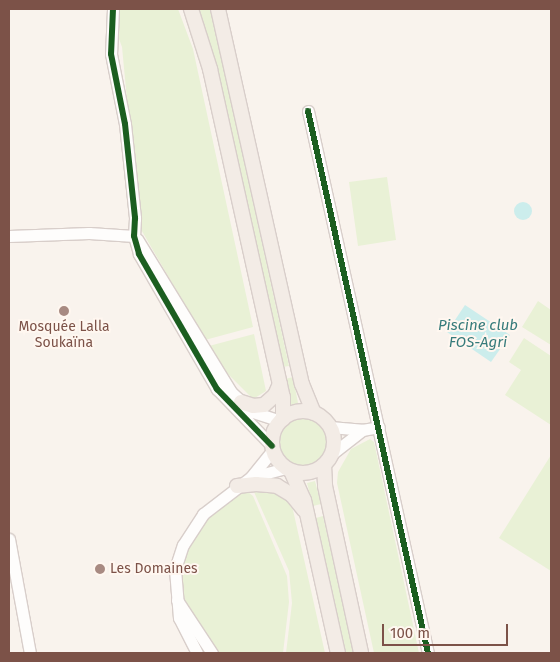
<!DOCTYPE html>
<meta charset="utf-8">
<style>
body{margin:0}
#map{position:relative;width:560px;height:662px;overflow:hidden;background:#f9f3ed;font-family:"Fira Sans",sans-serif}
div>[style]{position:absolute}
.green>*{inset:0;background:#e9f1d6}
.round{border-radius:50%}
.water>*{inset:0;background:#ccedec}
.roads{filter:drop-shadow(1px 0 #d8ceca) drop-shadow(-1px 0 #d8ceca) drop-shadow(0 1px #d8ceca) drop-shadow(0 -1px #d8ceca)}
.minor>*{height:11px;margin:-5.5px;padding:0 5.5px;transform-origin:5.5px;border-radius:5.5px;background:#fefdfc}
.major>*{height:14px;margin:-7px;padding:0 7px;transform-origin:7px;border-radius:7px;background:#f3ece6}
.major>.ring{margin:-7px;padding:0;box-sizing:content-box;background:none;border:14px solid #f3ece6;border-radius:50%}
.cycleway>*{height:6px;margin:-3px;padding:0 3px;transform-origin:3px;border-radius:3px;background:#1b5e20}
.dots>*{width:14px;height:14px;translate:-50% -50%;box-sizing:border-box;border:2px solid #fff7f0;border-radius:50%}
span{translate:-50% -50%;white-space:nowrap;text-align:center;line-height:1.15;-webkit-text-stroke:4px #fff7f0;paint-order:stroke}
.poi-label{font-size:14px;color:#7c5248}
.left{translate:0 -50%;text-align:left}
.water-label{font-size:15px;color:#367b7b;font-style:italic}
.frame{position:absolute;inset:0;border:10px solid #7c5248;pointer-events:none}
.scale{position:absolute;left:382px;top:624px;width:126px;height:22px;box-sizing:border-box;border:2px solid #7c5248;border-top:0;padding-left:6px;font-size:15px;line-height:18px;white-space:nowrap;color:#7c5248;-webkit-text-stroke:4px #fff7f0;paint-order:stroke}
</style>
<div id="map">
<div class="green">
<i style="clip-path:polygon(108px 9px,178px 9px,193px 49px,253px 327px,205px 340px,139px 226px,122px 47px)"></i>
<i style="clip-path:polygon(199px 9px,211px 9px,212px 16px,289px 366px,282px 367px,217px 74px)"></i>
<i style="clip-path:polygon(387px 177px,396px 240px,358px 246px,349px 182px)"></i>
<i style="clip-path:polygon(538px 301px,551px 310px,551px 345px,522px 327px)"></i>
<i style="clip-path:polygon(254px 334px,266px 391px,253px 399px,224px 370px,209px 346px)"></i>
<i style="clip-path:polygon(524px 338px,551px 356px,551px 425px,505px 395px,521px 370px,509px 362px)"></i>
<i style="clip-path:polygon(293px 377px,298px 403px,291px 405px,285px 379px)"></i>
<i class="round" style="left:280px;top:418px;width:48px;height:48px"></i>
<i style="clip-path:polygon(370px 439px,374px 442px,419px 653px,374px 653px,337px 483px,338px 472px,351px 449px)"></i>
<i style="clip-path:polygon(551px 455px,551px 571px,499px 538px)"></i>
<i style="clip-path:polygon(315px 481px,321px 504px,313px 506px,307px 483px)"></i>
<i style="clip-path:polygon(248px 492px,253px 496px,287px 576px,289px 602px,283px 653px,202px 653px,197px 648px,176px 578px,197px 524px,237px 493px)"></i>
<i style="clip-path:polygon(254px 492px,276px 493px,285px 498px,293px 510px,325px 653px,286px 653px,292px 603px,289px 571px)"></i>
<i style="clip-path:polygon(323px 516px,354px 653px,346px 653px,316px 518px)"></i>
</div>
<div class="water">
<i class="round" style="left:514px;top:202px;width:18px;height:18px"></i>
<i style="clip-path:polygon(465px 305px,510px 335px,491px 362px,447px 332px)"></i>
</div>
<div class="roads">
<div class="minor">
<i style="left:113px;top:9px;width:45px;rotate:92.5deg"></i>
<i style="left:111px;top:54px;width:71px;rotate:78.7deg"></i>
<i style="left:125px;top:124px;width:95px;rotate:83.9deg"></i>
<i style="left:135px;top:218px;width:18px;rotate:93deg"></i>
<i style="left:134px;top:236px;width:19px;rotate:74deg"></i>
<i style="left:139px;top:254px;width:156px;rotate:60deg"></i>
<i style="left:217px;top:389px;width:79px;rotate:46deg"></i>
<i style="left:308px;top:111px;width:555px;rotate:77.52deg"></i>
<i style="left:9px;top:236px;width:80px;rotate:-2.1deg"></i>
<i style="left:89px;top:233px;width:45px;rotate:3.8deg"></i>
<i style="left:137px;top:239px;width:180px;rotate:58.4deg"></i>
<i style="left:231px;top:392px;width:30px;rotate:42deg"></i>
<i style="left:253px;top:412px;width:29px;rotate:18deg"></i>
<i style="left:330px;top:427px;width:32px;rotate:5deg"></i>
<i style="left:333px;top:453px;width:37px;rotate:-38deg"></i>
<i style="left:362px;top:430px;width:17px;rotate:-10deg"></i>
<i style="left:252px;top:477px;width:35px;rotate:-15deg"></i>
<i style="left:9px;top:539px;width:116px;rotate:79.6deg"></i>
<i style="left:177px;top:600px;width:64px;rotate:56.6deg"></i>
<i style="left:197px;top:653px;width:39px;rotate:-117deg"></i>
<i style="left:179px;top:618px;width:49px;rotate:-94.7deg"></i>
<i style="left:175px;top:569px;width:25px;rotate:-72deg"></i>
<i style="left:183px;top:545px;width:37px;rotate:-57deg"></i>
<i style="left:203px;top:514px;width:61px;rotate:-37.6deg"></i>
<i style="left:251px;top:477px;width:35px;rotate:-51deg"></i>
</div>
<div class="major">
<i style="left:191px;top:9px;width:63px;rotate:72.4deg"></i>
<i style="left:210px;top:69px;width:336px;rotate:77.5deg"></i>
<i style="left:283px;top:397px;width:22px;rotate:90deg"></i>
<i style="left:218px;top:9px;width:384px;rotate:77.4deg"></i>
<i style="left:302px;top:384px;width:31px;rotate:68deg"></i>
<i style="left:241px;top:402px;width:13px;rotate:18deg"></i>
<i style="left:253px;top:406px;width:11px;rotate:-5deg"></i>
<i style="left:264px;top:405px;width:15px;rotate:-42deg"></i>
<i style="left:275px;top:395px;width:12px;rotate:-66deg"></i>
<i class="ring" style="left:272px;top:411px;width:48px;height:48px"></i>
<i style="left:324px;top:465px;width:21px;rotate:87deg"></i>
<i style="left:325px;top:486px;width:171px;rotate:77.8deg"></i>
<i style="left:291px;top:471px;width:32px;rotate:66deg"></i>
<i style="left:304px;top:500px;width:157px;rotate:77.5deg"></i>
<i style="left:237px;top:486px;width:19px;rotate:-6deg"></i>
<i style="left:256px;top:484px;width:21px;rotate:5deg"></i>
<i style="left:277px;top:486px;width:17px;rotate:31deg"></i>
<i style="left:292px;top:495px;width:19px;rotate:51deg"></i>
</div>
</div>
<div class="cycleway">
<i style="left:113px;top:9px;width:45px;rotate:92.5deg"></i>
<i style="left:111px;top:54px;width:71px;rotate:78.7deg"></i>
<i style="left:125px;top:124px;width:95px;rotate:83.9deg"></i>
<i style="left:135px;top:218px;width:18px;rotate:93deg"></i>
<i style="left:134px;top:236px;width:19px;rotate:74deg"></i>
<i style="left:139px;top:254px;width:156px;rotate:60deg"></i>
<i style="left:217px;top:389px;width:79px;rotate:46deg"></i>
<i style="left:308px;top:111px;width:555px;rotate:77.52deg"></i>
</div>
<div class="dots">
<i style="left:64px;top:311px;background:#a88a82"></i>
<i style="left:100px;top:569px;background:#a88a82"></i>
</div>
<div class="poi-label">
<span style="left:64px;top:335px">Mosquée Lalla<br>Soukaïna</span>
<span class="left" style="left:110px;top:569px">Les Domaines</span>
</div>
<div class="water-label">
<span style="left:478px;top:334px">Piscine club<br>FOS-Agri</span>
</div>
<div class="frame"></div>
<div class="scale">100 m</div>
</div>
